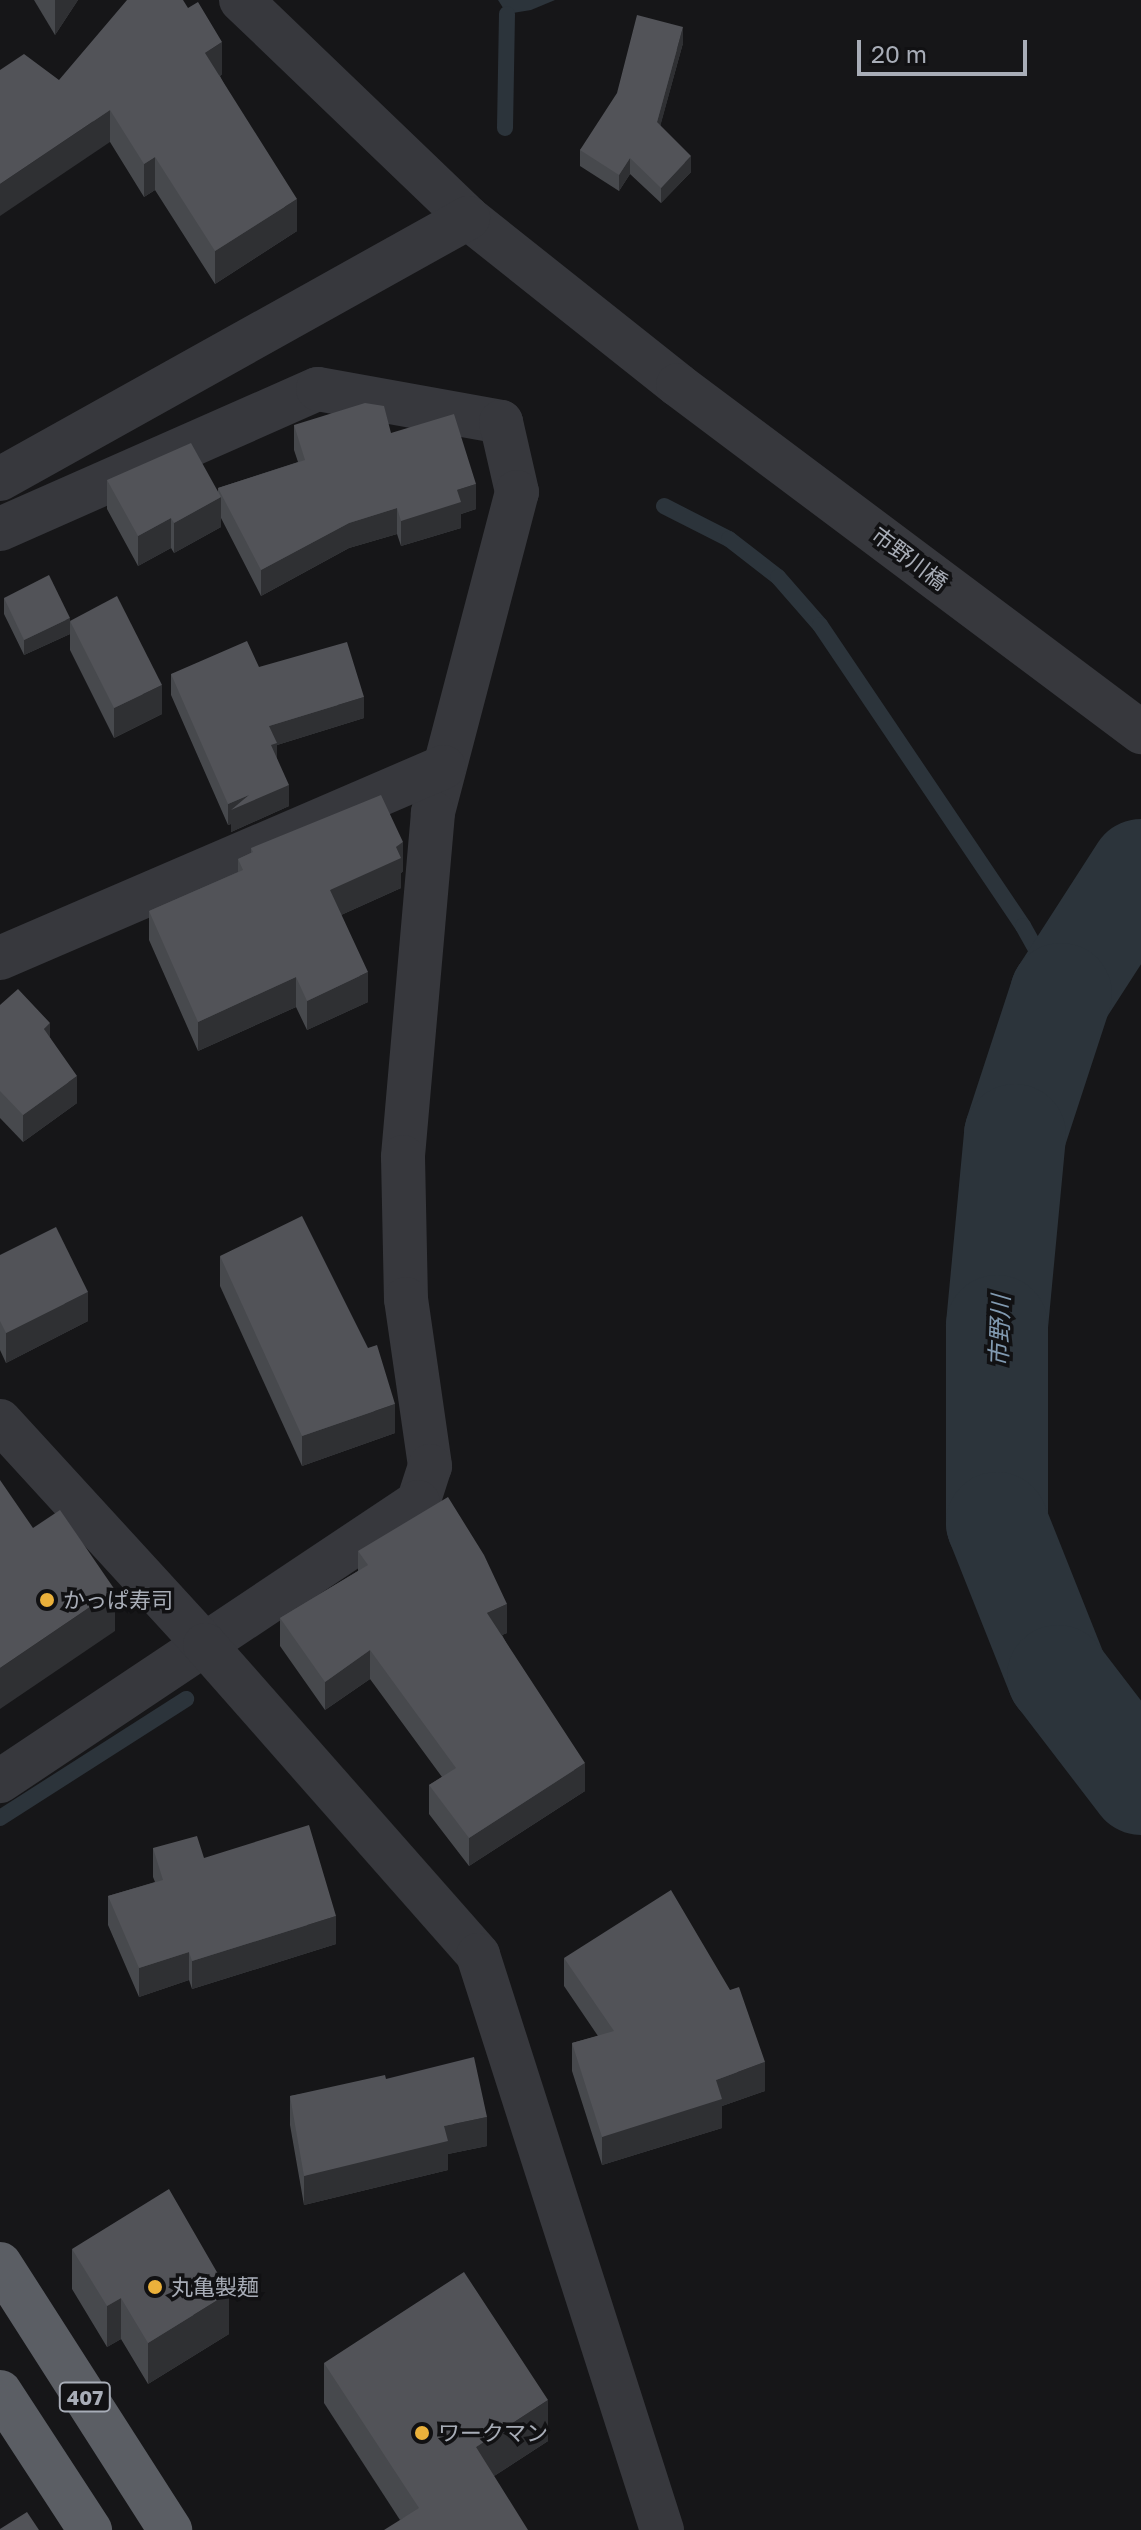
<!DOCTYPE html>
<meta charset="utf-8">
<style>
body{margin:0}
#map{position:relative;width:1141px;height:2530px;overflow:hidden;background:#161618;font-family:"Golos Text","Noto Sans JP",sans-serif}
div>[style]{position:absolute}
.water>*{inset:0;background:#2c343b}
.stream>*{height:16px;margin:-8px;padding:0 8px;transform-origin:8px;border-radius:8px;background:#2c343b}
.river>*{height:102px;margin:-51px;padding:0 51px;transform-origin:51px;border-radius:51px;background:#2c343b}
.minor>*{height:44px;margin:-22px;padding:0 22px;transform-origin:22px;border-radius:22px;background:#37383d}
.tertiary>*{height:44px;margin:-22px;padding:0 22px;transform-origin:22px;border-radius:22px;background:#37383d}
.trunk>*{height:44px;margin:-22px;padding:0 22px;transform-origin:22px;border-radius:22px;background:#5b5e64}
.wall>*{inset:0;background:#47494d}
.shaded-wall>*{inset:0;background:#2f3033}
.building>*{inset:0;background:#525358}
.dots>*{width:22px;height:22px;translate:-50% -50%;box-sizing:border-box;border:4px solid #111113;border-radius:50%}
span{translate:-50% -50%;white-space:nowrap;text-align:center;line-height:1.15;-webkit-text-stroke:7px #111113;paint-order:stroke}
.shield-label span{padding:2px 6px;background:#111113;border:2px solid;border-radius:6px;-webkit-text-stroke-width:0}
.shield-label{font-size:20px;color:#a8adb7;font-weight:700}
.street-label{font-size:22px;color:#a8adb7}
.poi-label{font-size:22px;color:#a8adb7}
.left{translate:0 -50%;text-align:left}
.water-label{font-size:24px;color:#819ab1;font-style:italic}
.scale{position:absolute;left:857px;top:40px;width:170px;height:36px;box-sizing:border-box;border:4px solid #a8adb7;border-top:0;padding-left:10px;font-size:24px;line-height:28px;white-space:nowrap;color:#a8adb7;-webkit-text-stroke:6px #111113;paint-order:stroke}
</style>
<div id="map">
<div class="water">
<i style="clip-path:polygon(498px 0,555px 0,531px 10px,507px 14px)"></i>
</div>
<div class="stream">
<i style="left:505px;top:128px;width:114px;rotate:-89deg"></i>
<i style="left:664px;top:506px;width:73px;rotate:26.9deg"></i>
<i style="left:729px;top:539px;width:62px;rotate:37.8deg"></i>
<i style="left:778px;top:577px;width:64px;rotate:48.8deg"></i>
<i style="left:820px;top:625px;width:363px;rotate:56deg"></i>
<i style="left:1023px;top:926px;width:78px;rotate:60.8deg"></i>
<i style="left:0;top:1818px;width:221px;rotate:-32.6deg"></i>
</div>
<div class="river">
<i style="left:1141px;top:870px;width:148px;rotate:122.8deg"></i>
<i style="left:1061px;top:994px;width:148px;rotate:108.1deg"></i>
<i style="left:1015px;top:1135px;width:192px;rotate:95.4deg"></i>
<i style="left:997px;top:1326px;width:197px;rotate:90deg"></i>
<i style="left:997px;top:1523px;width:165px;rotate:68.3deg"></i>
<i style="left:1058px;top:1676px;width:136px;rotate:52.5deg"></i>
</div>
<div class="minor">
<i style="left:0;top:529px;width:347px;rotate:-23.8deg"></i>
<i style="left:318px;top:389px;width:186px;rotate:10.2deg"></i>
<i style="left:501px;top:422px;width:72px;rotate:77.1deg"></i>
<i style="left:517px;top:492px;width:332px;rotate:104.7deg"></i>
<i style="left:433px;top:813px;width:345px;rotate:95deg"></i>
<i style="left:403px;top:1157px;width:142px;rotate:88.8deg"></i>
<i style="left:406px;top:1299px;width:169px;rotate:81.8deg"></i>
<i style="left:430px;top:1466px;width:38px;rotate:108deg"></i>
<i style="left:418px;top:1502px;width:503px;rotate:146.28deg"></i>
<i style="left:0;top:958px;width:483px;rotate:-23.3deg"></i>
<i style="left:0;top:1421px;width:304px;rotate:47.5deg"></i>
<i style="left:205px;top:1645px;width:413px;rotate:48.6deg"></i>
<i style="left:478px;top:1955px;width:604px;rotate:72.26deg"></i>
</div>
<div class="tertiary">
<i style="left:241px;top:0;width:315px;rotate:43.8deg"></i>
<i style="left:468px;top:218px;width:268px;rotate:38.5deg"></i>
<i style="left:678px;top:385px;width:579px;rotate:36.85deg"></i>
<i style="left:0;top:479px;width:536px;rotate:-29.15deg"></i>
</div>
<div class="trunk">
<i style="left:0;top:2264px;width:316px;rotate:57.4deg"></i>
<i style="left:0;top:2392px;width:165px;rotate:56.9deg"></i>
</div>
<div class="wall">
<i style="clip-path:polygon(34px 0,78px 0,55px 35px)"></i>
<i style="clip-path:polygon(683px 43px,660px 126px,691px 172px,661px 203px,630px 174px,619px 191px,580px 166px,580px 150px)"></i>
<i style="clip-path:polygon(222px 74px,220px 76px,297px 231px,215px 284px,155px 190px,144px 197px,110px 142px,59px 80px)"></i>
<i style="clip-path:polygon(294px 425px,391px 433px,476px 509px,461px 514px,461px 528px,401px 546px,397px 534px,349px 548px,261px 596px,221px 518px,221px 527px,174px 553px,171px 548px,138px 566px,107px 509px,107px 480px,218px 493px,218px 488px,298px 462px,294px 450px)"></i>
<i style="clip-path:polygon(4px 598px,70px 621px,162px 714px,114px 738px,70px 650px,70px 634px,24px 655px,4px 614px)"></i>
<i style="clip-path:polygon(259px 667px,364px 718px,277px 745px,277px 759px,289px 806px,231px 832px,231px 824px,228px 825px,171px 695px,171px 674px)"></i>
<i style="clip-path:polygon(251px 848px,403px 871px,401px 873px,401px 888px,341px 915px,368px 1002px,307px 1030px,296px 1007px,198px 1051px,149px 940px,149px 911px,238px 872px,238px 859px,251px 853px)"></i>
<i style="clip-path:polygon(0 1005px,50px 1038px,77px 1103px,23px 1142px,0 1118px)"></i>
<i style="clip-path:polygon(0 1255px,88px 1321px,6px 1363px,0 1350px)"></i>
<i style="clip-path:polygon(220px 1256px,395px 1433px,302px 1466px,220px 1286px)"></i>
<i style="clip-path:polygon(358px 1551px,507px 1633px,502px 1635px,585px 1791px,469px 1866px,429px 1814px,429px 1785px,442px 1777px,370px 1679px,325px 1710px,280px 1646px,280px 1618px,358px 1571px)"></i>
<i style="clip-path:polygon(153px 1848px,204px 1858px,336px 1944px,192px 1989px,189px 1980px,139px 1997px,108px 1925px,108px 1896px,155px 1882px,153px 1877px)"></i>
<i style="clip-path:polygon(564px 1958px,765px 2091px,722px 2106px,722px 2128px,602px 2165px,572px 2071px,572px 2043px,598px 2036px,564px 1986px)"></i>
<i style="clip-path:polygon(386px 2079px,487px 2146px,448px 2154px,448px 2170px,304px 2205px,290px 2125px,290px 2096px)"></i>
<i style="clip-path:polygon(72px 2249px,229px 2334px,148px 2384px,121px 2339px,107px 2347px,72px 2289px)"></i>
<i style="clip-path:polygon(324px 2363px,548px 2441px,494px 2476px,400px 2520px,324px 2403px)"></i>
</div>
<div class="shaded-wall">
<i style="clip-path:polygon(55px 0,78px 0,55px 35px)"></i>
<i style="clip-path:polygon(683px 27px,683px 43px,657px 138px,657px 122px)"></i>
<i style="clip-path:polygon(222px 42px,222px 74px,205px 85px,205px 53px)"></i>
<i style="clip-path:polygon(110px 110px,110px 142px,0 216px,0 184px)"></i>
<i style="clip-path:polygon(691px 156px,691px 172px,661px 203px,661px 188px)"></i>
<i style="clip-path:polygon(155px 157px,155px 190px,144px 197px,144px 164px)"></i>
<i style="clip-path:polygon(630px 158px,630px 174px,619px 191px,619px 175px)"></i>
<i style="clip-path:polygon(297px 199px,297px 231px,215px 284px,215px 251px)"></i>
<i style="clip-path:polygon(476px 484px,476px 509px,461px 514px,461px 528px,401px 546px,401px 521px,457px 490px)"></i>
<i style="clip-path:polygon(221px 497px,221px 527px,174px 553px,174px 523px)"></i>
<i style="clip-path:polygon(397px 508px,397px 534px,349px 548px,261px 596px,261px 570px,349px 523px)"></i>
<i style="clip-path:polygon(171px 518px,171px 548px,138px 566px,138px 536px)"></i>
<i style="clip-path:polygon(70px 618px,70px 634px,24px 655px,24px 640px)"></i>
<i style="clip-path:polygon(162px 685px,162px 714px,114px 738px,114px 708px)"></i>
<i style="clip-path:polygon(364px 697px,364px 718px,277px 745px,277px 764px,269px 747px,269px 726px)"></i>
<i style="clip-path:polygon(289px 785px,289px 806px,231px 832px,231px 824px,228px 825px,228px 804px,249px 795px)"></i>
<i style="clip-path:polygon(403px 842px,403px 871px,401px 873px,401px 888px,330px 920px,330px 890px)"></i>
<i style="clip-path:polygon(368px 972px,368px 1002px,307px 1030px,307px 1001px)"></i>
<i style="clip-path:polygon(296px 977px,296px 1007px,198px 1051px,198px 1022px)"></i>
<i style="clip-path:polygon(50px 1023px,50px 1050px,44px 1029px)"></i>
<i style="clip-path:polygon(77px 1076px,77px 1103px,23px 1142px,23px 1115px)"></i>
<i style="clip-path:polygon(88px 1292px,88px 1321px,6px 1363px,6px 1333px)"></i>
<i style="clip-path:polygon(395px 1404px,395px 1433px,302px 1466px,302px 1436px)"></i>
<i style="clip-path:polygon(115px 1590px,115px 1631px,0 1709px,0 1668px)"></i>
<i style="clip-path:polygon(507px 1604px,507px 1633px,487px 1641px,487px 1613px)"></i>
<i style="clip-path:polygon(370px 1650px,370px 1679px,325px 1710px,325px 1682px)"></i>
<i style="clip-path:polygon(585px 1763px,585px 1791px,469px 1866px,469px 1838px)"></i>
<i style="clip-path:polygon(336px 1916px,336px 1944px,192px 1989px,192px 1961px)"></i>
<i style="clip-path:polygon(189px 1952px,189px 1980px,139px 1997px,139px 1968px)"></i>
<i style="clip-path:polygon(765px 2062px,765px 2091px,722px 2106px,722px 2128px,602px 2165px,602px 2137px,716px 2080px)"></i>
<i style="clip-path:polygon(487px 2117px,487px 2146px,448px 2154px,448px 2170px,304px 2205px,304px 2176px,444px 2126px)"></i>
<i style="clip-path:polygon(229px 2293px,229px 2334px,148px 2384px,148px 2343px)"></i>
<i style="clip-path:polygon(121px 2298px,121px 2339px,107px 2347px,107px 2306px)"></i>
<i style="clip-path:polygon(548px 2400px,548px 2441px,476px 2488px,476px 2447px)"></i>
</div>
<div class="building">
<i style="clip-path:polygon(127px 0,183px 0,188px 8px,198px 2px,222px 42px,205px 53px,297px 199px,215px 251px,155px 157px,144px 164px,110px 110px,0 184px,0 70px,24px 54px,59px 80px)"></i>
<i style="clip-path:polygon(637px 15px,683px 27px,657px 122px,691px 156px,661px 188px,630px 158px,619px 175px,580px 150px,617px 93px)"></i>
<i style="clip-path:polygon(365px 403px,384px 406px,391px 433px,454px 414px,476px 484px,457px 490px,461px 502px,401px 521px,397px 508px,349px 523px,261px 570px,218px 488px,305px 460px,294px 425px)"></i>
<i style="clip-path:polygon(191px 443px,221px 497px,174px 523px,171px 518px,138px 536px,107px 480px)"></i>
<i style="clip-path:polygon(49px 575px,70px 618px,24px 640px,4px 598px)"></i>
<i style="clip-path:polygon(117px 596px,162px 685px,114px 708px,70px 621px)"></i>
<i style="clip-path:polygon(247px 641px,259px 667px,347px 642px,364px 697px,269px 726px,277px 743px,271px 745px,289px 785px,231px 810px,249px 795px,228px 804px,171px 674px)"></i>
<i style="clip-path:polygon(381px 795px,403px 842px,396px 847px,401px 858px,330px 890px,368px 972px,307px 1001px,296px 977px,198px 1022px,149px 911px,243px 870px,238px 859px,253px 852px,251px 848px)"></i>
<i style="clip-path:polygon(18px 989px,50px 1023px,44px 1029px,77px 1076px,23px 1115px,0 1091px,0 1005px)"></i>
<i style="clip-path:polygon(302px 1216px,368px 1348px,377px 1345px,395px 1404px,302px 1436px,220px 1256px)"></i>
<i style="clip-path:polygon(56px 1227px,88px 1292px,6px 1333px,0 1321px,0 1255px)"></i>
<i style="clip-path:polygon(0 1480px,33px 1528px,60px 1510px,115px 1590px,0 1668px)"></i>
<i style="clip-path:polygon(448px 1497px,484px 1555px,507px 1604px,487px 1613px,585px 1763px,469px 1838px,429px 1785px,456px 1768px,370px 1650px,325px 1682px,280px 1618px,368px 1565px,358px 1551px)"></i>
<i style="clip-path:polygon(309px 1825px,336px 1916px,192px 1961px,189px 1952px,139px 1968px,108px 1896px,163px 1880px,153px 1848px,197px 1836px,204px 1858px)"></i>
<i style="clip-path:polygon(671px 1890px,730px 1990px,739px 1987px,765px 2062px,716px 2080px,722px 2099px,602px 2137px,572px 2043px,614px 2031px,564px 1958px)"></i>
<i style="clip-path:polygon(474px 2057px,487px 2117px,444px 2126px,448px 2141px,304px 2176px,290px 2096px,385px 2075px,386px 2079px)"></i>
<i style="clip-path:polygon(169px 2189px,229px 2293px,148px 2343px,121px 2298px,107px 2306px,72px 2249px)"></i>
<i style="clip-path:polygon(464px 2272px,548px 2400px,476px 2447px,528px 2530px,384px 2530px,419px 2508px,324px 2363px)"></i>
<i style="clip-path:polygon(27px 2512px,39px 2530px,0 2530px,0 2529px)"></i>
</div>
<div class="dots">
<i style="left:47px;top:1600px;background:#ebb13b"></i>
<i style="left:155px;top:2287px;background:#ebb13b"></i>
<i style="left:422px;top:2433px;background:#ebb13b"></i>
</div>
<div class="shield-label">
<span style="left:85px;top:2397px">407</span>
</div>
<div class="street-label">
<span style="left:910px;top:558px;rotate:37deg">市野川橋</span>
</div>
<div class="poi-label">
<span class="left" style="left:63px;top:1600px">かっぱ寿司</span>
<span class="left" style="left:171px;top:2287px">丸亀製麺</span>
<span class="left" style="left:438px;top:2433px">ワークマン</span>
</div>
<div class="water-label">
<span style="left:999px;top:1331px;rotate:-88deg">市野川</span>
</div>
<div class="scale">20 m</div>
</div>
